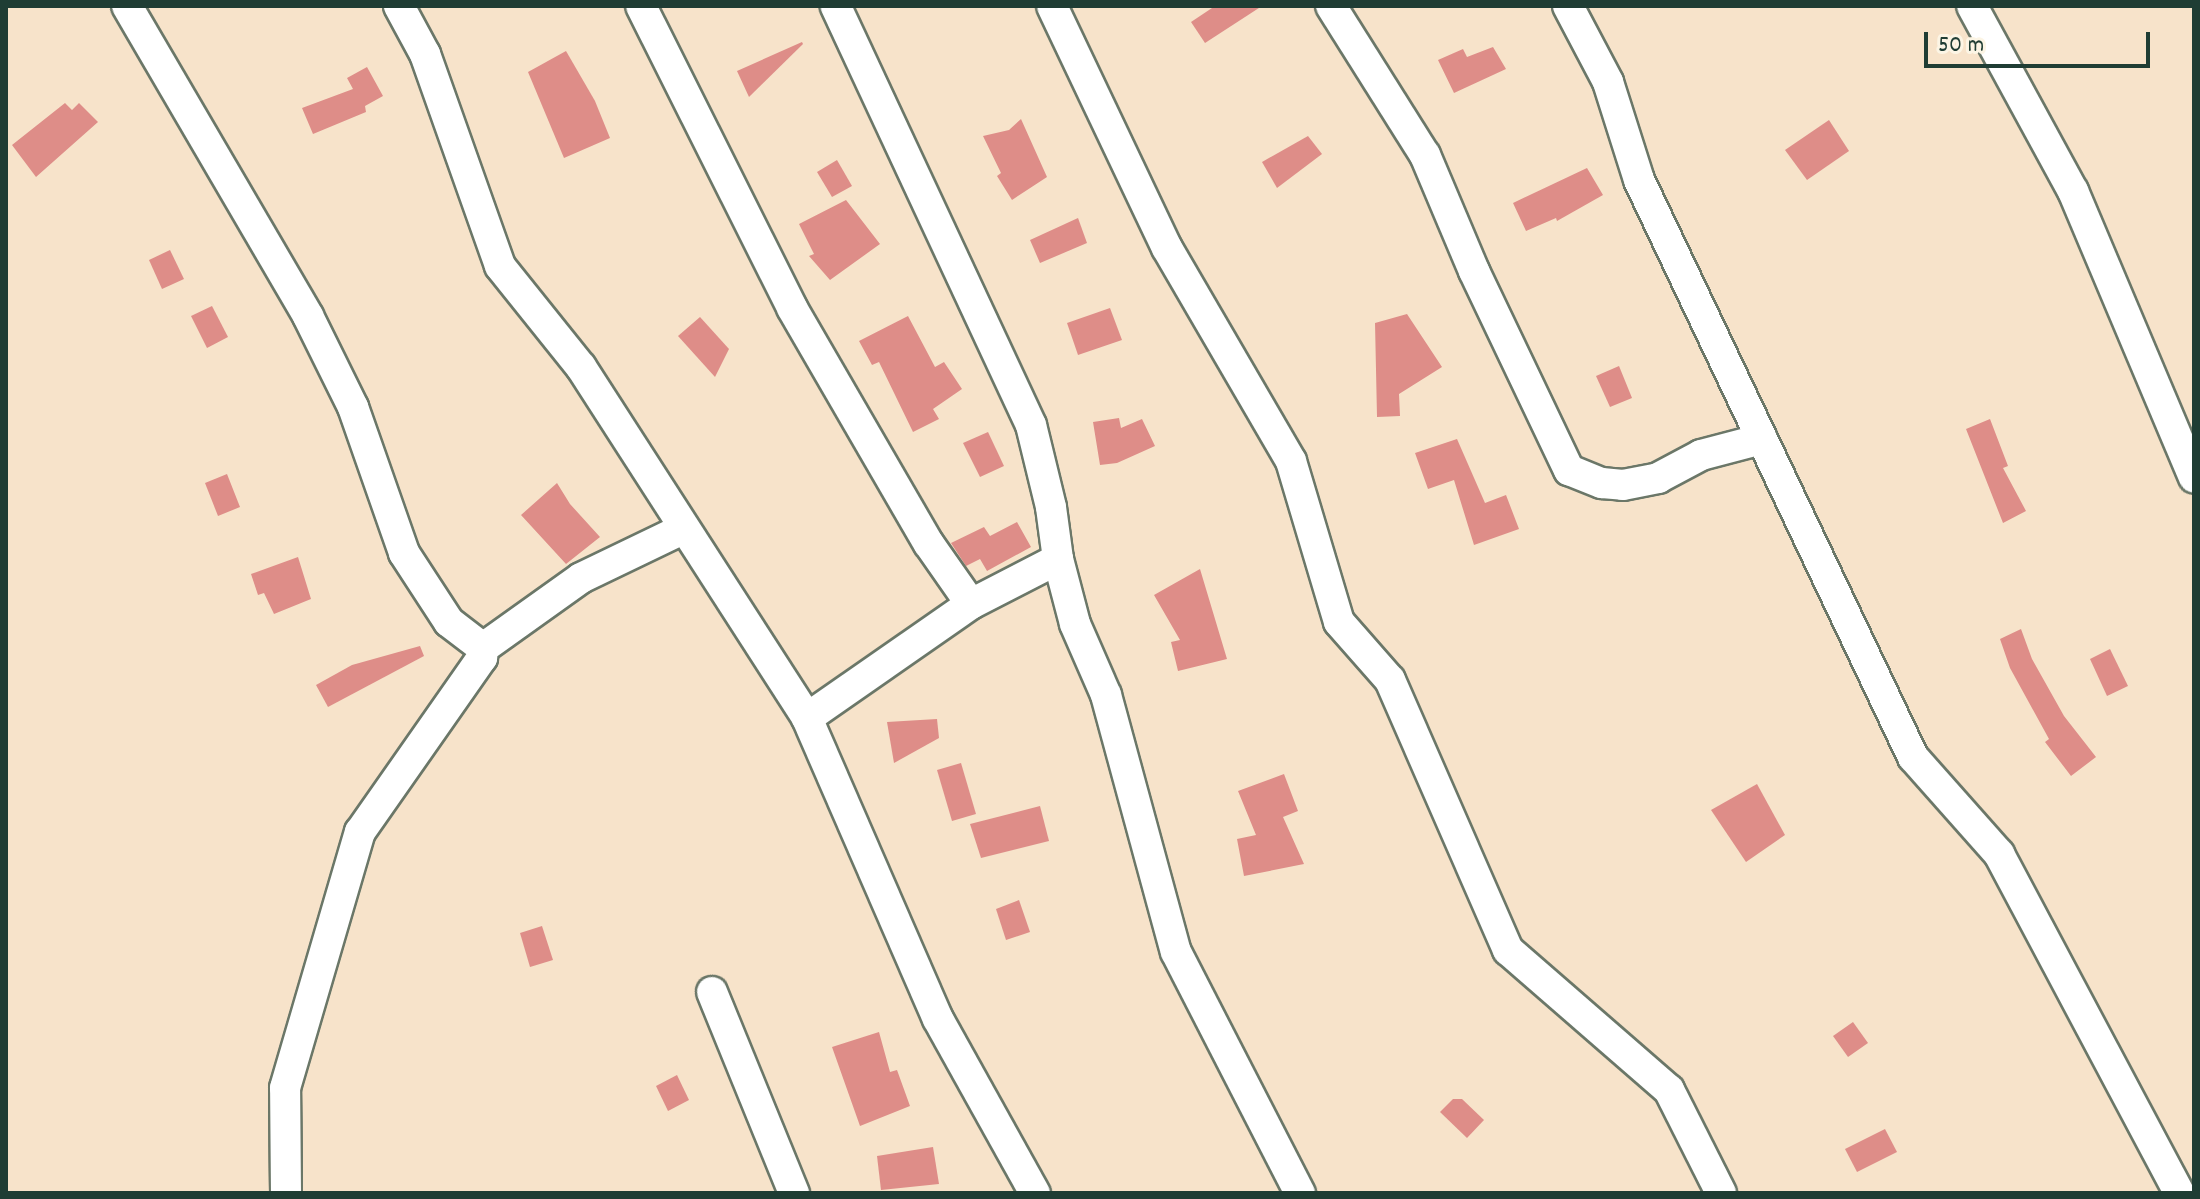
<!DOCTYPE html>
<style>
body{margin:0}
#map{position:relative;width:2200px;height:1199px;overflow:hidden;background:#f7e3ca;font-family:Dekko,sans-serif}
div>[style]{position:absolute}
.building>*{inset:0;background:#de8d88}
.roads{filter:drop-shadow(2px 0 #6b7768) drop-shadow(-2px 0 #6b7768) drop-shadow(0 2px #6b7768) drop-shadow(0 -2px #6b7768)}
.minor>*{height:30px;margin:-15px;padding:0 15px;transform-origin:15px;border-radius:15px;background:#fff}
span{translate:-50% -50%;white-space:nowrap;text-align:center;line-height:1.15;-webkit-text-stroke:7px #fcf5e5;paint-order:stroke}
.frame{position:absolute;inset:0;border:8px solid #1f3d34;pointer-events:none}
.scale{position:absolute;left:1924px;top:32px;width:226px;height:36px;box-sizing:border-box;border:4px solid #1f3d34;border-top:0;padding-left:10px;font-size:24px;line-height:28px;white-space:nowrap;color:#1f3d34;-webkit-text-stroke:6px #fcf5e5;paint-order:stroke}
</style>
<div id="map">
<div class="building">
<i style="clip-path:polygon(1215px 6px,1262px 6px,1205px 43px,1191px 22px)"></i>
<i style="clip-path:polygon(802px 42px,803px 44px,749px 97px,737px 71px)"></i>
<i style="clip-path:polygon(1493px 47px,1506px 69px,1454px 93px,1438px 60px,1463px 49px,1467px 57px)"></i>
<i style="clip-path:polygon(566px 51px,595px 101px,610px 138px,564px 158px,528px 72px)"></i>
<i style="clip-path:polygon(367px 67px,383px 96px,365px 106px,366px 112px,313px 134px,302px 108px,353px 89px,347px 78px)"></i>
<i style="clip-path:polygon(65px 103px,72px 110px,79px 103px,98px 122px,36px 177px,12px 145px)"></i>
<i style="clip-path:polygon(1021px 119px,1047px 177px,1012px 200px,997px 176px,1001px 173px,983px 136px,1009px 130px)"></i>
<i style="clip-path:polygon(1829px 120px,1849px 151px,1807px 180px,1785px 150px)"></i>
<i style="clip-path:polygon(1308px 136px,1322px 154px,1277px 188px,1262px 162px)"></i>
<i style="clip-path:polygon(837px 160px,852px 186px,832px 197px,817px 172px)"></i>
<i style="clip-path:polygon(1587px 168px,1603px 195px,1557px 221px,1556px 218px,1526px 231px,1513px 203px)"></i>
<i style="clip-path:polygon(846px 200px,880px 244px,830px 280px,809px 256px,814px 254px,799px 224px)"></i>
<i style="clip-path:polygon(1078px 218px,1087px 243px,1040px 263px,1030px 240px)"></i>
<i style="clip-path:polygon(170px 250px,184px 279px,162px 289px,149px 260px)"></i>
<i style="clip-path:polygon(212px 306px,228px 337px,207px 348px,191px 316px)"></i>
<i style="clip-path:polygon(1110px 308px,1122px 340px,1078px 355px,1067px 323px)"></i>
<i style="clip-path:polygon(1407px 314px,1442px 367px,1399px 394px,1400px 416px,1377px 417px,1375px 323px)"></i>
<i style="clip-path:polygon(908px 316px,935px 367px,944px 362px,962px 389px,933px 409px,939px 419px,913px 432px,879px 362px,872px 365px,859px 341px)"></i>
<i style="clip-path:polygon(700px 317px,729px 349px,715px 377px,678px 336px)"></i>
<i style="clip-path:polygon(1619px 366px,1632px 398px,1610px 407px,1596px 376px)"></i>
<i style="clip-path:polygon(1119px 418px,1121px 428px,1142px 419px,1155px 446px,1117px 463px,1100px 465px,1093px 422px)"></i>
<i style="clip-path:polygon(1990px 419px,2008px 466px,2003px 468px,2026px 511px,2003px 523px,1966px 429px)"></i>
<i style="clip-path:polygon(988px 432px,1004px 466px,980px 477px,963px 443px)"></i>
<i style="clip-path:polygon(1457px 439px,1485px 503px,1506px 495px,1519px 529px,1474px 545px,1454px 480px,1428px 489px,1415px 453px)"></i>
<i style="clip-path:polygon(227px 474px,240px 507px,218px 516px,205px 483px)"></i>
<i style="clip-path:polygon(557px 483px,570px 504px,600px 537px,566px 564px,521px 515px)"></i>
<i style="clip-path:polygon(1017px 522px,1031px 547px,987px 571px,980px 559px,966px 566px,951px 543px,984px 527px,990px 536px)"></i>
<i style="clip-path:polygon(298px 557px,311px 599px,274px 614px,264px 593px,258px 595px,251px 574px)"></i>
<i style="clip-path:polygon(1200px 569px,1227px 659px,1178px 671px,1171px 642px,1180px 640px,1154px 595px)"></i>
<i style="clip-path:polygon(2021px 629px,2032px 659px,2064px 716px,2096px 757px,2071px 776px,2045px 742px,2049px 739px,2010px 668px,2000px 639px)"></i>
<i style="clip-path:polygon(420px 646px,424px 656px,328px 707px,316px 685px,352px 665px)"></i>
<i style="clip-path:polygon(2110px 649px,2128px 686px,2107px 696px,2090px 659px)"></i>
<i style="clip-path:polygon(937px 719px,939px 738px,894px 763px,887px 722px)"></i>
<i style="clip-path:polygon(961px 763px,976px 814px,952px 821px,937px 770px)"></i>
<i style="clip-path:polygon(1284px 774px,1298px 811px,1283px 817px,1304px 864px,1244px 876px,1237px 839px,1256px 835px,1238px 791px)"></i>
<i style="clip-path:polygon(1757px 784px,1785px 835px,1746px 862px,1711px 810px)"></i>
<i style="clip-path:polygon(1040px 806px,1049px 841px,981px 858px,970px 824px)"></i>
<i style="clip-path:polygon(1019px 900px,1030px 932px,1006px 940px,996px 909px)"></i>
<i style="clip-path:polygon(542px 926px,553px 960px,530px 967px,520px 933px)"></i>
<i style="clip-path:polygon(1853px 1022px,1868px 1043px,1848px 1057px,1833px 1036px)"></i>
<i style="clip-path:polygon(879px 1032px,890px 1072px,897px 1070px,910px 1106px,860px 1126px,832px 1047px)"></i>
<i style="clip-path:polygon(677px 1075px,689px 1100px,668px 1111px,656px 1086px)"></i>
<i style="clip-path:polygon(1453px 1099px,1462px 1099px,1484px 1120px,1467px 1138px,1440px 1112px)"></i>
<i style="clip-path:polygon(1885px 1129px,1897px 1152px,1857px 1172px,1845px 1149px)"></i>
<i style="clip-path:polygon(933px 1147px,939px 1184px,881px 1190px,877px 1156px)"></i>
</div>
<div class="roads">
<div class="minor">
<i style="left:127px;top:6px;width:359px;rotate:59.7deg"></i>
<i style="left:308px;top:316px;width:102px;rotate:63.7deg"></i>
<i style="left:353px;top:407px;width:155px;rotate:70.7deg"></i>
<i style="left:404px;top:553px;width:82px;rotate:56.9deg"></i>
<i style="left:449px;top:622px;width:43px;rotate:37.4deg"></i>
<i style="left:483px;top:648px;width:120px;rotate:-35.5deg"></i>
<i style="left:581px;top:578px;width:113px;rotate:-25.7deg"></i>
<i style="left:399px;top:6px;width:55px;rotate:61.6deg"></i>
<i style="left:425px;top:54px;width:225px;rotate:70.5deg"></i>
<i style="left:500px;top:266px;width:129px;rotate:51.3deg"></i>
<i style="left:581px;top:367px;width:417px;rotate:57.2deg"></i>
<i style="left:807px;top:718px;width:328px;rotate:66.5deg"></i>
<i style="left:938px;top:1019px;width:199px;rotate:60.9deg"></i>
<i style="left:641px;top:6px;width:338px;rotate:63.4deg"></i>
<i style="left:792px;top:308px;width:273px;rotate:59.9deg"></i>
<i style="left:929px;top:544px;width:73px;rotate:55deg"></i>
<i style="left:1052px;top:6px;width:268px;rotate:64.6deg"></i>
<i style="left:1167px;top:248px;width:246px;rotate:59.8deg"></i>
<i style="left:1291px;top:461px;width:168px;rotate:73.4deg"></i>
<i style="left:1339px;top:622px;width:77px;rotate:48.7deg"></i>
<i style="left:1390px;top:680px;width:295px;rotate:66.4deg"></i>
<i style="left:1508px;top:950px;width:213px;rotate:41deg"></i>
<i style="left:1669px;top:1090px;width:115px;rotate:63.2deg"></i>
<i style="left:1331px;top:6px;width:176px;rotate:57.8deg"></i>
<i style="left:1425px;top:155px;width:126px;rotate:67.1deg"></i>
<i style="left:1474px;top:271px;width:221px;rotate:64.5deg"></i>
<i style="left:1569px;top:470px;width:35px;rotate:22deg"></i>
<i style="left:1602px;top:483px;width:21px;rotate:5deg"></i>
<i style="left:1623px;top:485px;width:36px;rotate:-11deg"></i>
<i style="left:1658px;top:478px;width:49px;rotate:-28.1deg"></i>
<i style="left:1701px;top:455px;width:63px;rotate:-14.7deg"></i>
<i style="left:1568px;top:6px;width:86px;rotate:62.2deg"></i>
<i style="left:1608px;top:82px;width:103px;rotate:72.4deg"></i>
<i style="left:1639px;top:180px;width:639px;rotate:64.6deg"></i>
<i style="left:1913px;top:757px;width:130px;rotate:48.4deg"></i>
<i style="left:1999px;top:854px;width:384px;rotate:62deg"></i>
<i style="left:1972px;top:6px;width:211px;rotate:61.4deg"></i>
<i style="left:2073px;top:191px;width:311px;rotate:67.1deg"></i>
<i style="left:1058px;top:559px;width:67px;rotate:75.3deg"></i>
<i style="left:1075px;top:624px;width:77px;rotate:66.4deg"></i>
<i style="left:1106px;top:695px;width:266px;rotate:74.8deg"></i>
<i style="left:1176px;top:952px;width:271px;rotate:62.8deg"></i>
<i style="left:807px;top:718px;width:200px;rotate:-34.8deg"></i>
<i style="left:971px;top:604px;width:98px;rotate:-27.3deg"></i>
<i style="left:1058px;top:559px;width:52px;rotate:-97.7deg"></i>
<i style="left:1051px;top:507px;width:84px;rotate:-103.7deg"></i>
<i style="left:1031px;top:425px;width:462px;rotate:-115deg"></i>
<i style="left:712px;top:992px;width:217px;rotate:67.8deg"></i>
<i style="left:286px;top:1193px;width:105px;rotate:-90.5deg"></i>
<i style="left:285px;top:1088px;width:267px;rotate:-73.7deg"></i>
<i style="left:360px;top:832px;width:213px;rotate:-55deg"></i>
<i style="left:482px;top:658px;width:10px;rotate:-84deg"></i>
</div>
</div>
<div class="frame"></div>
<div class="scale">50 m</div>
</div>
